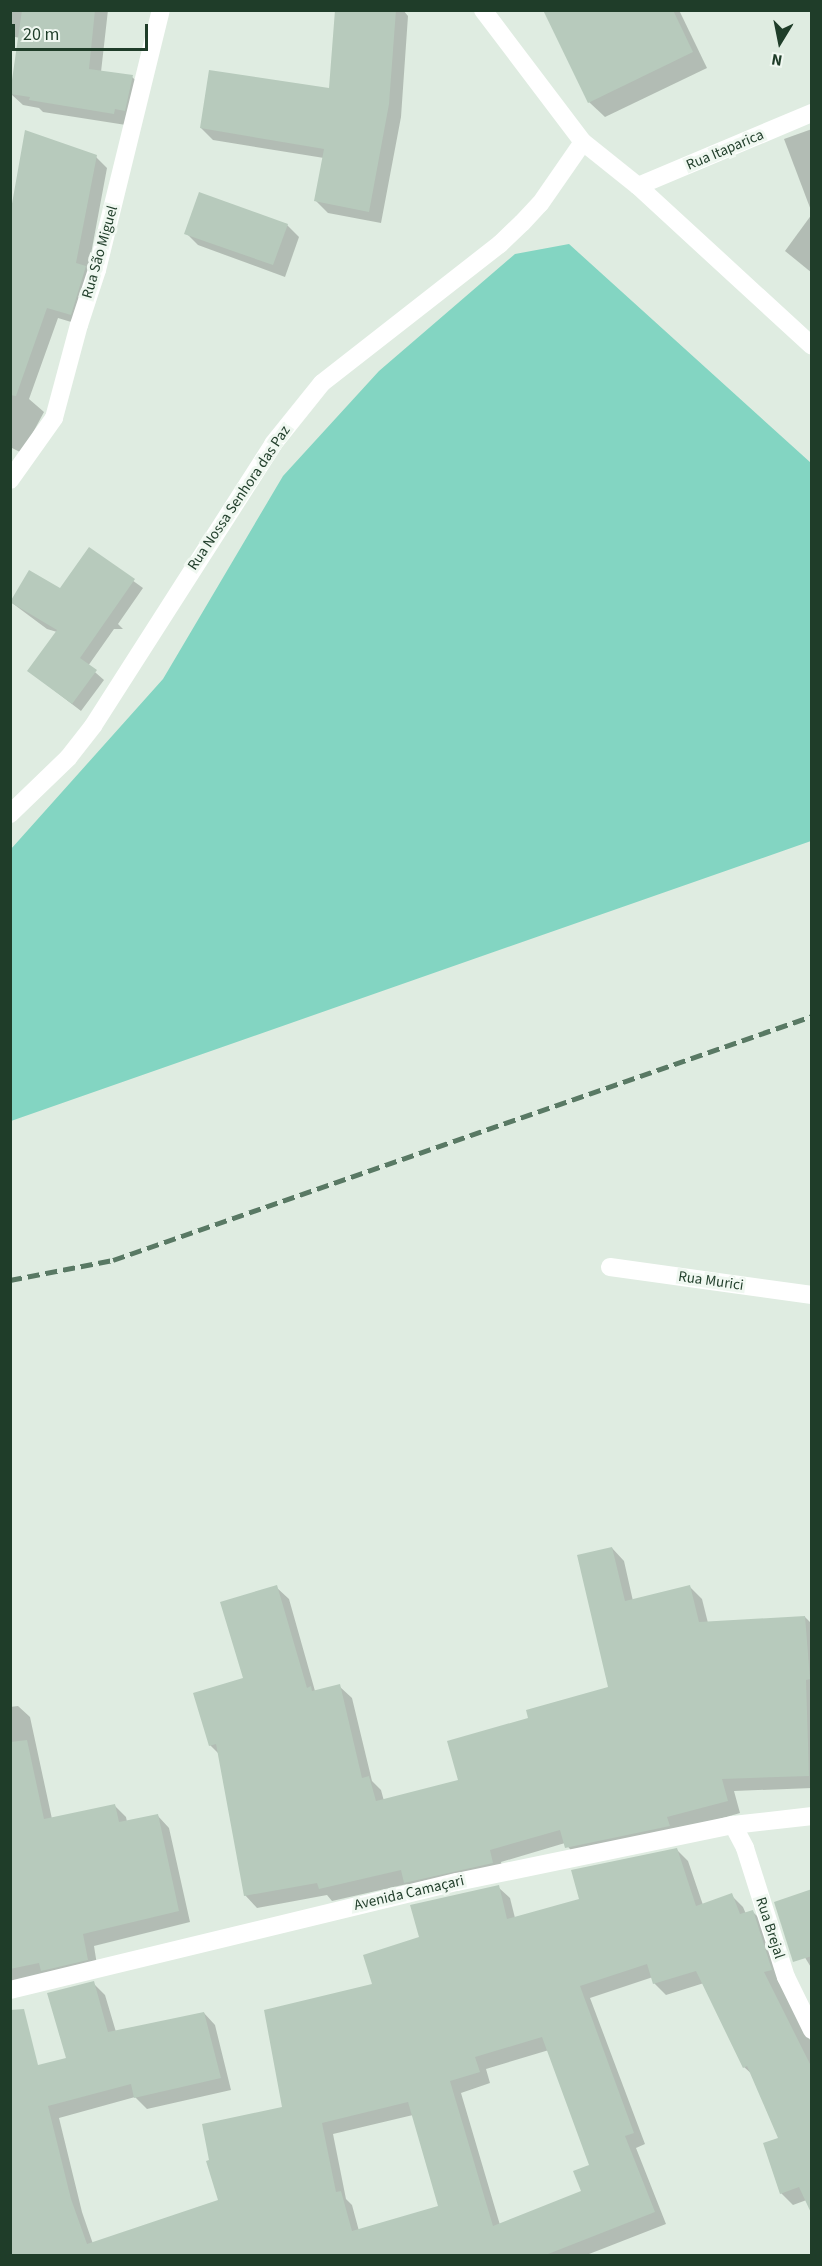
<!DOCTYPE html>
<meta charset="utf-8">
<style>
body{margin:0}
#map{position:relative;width:822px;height:2266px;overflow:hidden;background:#dfece1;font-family:"Source Sans 3",sans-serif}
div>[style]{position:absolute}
.water>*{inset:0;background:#83d5c2}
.shadow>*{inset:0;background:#0003}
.building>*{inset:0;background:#b7cabc}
.minor>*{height:18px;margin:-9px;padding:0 9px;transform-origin:9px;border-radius:9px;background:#fff}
.tertiary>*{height:18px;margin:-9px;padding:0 9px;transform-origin:9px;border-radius:9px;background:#fff}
.rail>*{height:4.5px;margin-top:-2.25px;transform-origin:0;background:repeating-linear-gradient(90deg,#597964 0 12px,transparent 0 18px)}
span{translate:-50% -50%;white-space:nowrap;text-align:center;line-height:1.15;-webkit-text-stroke:6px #f0f8f1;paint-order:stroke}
.street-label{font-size:15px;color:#1f3d29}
.frame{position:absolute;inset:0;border:12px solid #1f3d29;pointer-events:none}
.north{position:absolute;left:750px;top:12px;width:60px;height:60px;-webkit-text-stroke:4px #f0f8f1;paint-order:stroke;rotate:190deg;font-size:16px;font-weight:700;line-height:24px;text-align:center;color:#1f3d29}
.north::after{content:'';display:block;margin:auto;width:21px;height:27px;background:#1f3d29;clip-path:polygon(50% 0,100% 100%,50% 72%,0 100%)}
.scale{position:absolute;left:12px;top:24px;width:136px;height:27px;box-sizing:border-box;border:3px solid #1f3d29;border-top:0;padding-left:8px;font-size:18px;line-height:21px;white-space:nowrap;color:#1f3d29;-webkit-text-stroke:4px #f0f8f1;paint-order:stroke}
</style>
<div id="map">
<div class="water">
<i style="clip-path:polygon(569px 244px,811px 463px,811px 841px,11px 1121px,11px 849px,163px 679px,283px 476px,379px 371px,515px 254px)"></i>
</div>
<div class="shadow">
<i style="clip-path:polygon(10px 10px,108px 10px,101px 72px,132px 77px,144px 88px,126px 125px,43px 112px,39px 108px,23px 105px,11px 94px,20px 38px,10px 36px)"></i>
<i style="clip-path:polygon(336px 10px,403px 10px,408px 16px,401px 117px,381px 223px,328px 213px,316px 201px,324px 158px,213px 140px,201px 128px,330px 90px)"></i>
<i style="clip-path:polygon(544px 10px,679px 10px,707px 68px,605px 117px,589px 102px)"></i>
<i style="clip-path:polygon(812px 129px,812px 213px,784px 139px)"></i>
<i style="clip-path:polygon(96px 157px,107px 168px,88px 270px,81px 325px,58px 318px,29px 399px,44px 412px,22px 453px,10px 447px,10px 235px)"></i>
<i style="clip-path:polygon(812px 214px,812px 273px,785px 251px)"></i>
<i style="clip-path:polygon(287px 225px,299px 237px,285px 277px,198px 245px,186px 233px)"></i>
<i style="clip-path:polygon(89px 549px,143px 588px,118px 624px,123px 629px,114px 629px,88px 666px,104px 680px,81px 711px,29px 671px,57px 632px,47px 629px,12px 603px,61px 590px)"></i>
<i style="clip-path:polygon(612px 1548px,624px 1561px,633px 1601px,689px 1586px,702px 1599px,708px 1623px,805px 1617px,812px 1624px,812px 1788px,734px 1791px,740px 1813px,579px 1860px,565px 1843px,501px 1862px,504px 1875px,418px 1895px,407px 1884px,332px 1901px,327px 1895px,257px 1908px,245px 1895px,220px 1755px,210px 1745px,245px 1679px,276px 1587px,289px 1599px,315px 1691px,339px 1686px,352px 1698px,372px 1781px,381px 1790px,384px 1801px,460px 1781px,530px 1719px,610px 1688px)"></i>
<i style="clip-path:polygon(18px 1706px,30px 1717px,52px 1819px,114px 1805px,126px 1817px,127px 1822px,158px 1816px,169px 1828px,190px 1922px,94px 1946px,98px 1971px,10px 1983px,10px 1707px)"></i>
<i style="clip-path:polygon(evenodd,677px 1850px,688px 1861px,703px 1905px,731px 1895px,743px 1907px,746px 1914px,752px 1911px,764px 1923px,787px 1994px,812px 2044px,812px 2198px,793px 2205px,781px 2193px,780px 2139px,754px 2076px,744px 2067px,704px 1983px,666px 1995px,654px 1983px,653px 1977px,590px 1998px,645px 2144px,636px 2148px,666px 2224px,584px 2256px,10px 2256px,10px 2073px,68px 2059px,93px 1983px,105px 1995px,116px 2032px,204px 2013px,215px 2025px,231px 2090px,147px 2109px,135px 2097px,59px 2118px,82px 2212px,93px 2244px,220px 2201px,374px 1985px,421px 1938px,498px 1887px,510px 1898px,515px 1918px,581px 1900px,677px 1850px,549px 2050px,591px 2166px,583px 2192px,500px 2225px,461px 2093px,490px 2083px,486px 2069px,549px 2050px,677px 1850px,413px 2115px,440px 2207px,359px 2231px,352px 2205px,346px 2199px,333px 2134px,413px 2115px)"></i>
<i style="clip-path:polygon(812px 1891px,812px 1969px,781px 1918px)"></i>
</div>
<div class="building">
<i style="clip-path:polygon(22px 10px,95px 10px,89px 69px,133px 75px,125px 111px,115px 109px,114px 114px,29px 100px,30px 97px,10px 94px)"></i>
<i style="clip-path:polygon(335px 10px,396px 10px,389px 104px,369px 212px,314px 201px,324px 149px,200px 128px,209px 70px,329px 88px)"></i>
<i style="clip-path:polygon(543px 10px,673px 10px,693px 52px,588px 103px)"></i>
<i style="clip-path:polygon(25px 130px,97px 155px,76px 263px,86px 266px,71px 315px,47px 308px,16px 396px,10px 395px,10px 215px)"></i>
<i style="clip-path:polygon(199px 192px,288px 224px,273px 265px,184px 234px)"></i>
<i style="clip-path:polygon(89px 547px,135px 579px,80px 658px,97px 670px,72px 704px,27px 671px,57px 630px,10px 602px,29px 570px,60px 588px)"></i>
<i style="clip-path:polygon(612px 1547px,625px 1601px,690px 1585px,699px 1622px,805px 1616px,810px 1679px,806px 1680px,809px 1776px,722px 1779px,728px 1801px,667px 1817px,670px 1826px,565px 1848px,560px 1830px,490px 1850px,493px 1863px,404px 1883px,401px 1870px,319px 1889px,317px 1883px,244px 1896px,216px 1744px,209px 1746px,193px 1693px,243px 1678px,220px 1602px,277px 1585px,307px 1688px,311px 1686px,312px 1691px,340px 1684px,362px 1778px,369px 1776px,376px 1801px,458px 1780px,447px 1741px,528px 1718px,526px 1710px,608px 1687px,577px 1555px)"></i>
<i style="clip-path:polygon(27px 1740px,44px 1819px,115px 1804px,119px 1822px,158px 1814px,179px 1911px,83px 1934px,88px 1960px,41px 1971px,39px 1963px,10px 1969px,10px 1742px)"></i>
<i style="clip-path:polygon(evenodd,677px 1848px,696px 1906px,732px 1893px,740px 1914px,753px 1910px,772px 1970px,764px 1972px,812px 2068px,812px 2215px,799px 2187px,780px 2194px,763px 2143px,778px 2138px,747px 2066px,743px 2068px,696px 1971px,653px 1984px,647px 1964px,580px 1986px,634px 2133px,625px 2136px,655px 2212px,543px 2256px,10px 2256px,10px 2010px,24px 2009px,38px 2065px,66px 2058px,47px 1993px,94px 1981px,108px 2032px,204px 2012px,221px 2078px,134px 2098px,131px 2084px,48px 2106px,71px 2199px,87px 2244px,218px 2200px,206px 2161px,209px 2160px,202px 2124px,282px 2107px,264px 2010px,372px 1984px,363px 1955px,419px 1937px,410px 1905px,499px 1885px,507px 1919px,579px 1899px,571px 1870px,677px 1848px,542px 2037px,589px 2165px,573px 2171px,581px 2191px,493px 2226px,450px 2081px,480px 2072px,475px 2057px,542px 2037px,677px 1848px,408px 2102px,438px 2206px,352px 2231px,341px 2191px,336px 2192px,322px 2123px,408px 2102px)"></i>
<i style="clip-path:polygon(812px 1889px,812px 1956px,793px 1962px,774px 1902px)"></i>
</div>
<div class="minor">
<i style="left:638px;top:186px;width:189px;rotate:-22.8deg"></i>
<i style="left:10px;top:480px;width:76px;rotate:-54.6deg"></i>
<i style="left:54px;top:418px;width:96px;rotate:-75deg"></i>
<i style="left:79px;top:325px;width:58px;rotate:-71.9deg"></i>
<i style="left:97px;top:270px;width:268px;rotate:-76.2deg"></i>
<i style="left:10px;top:814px;width:81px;rotate:-44deg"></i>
<i style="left:68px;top:758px;width:41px;rotate:-52deg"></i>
<i style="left:93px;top:726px;width:335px;rotate:-57.4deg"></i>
<i style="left:273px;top:444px;width:78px;rotate:-51.2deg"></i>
<i style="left:322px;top:383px;width:226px;rotate:-38deg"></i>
<i style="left:500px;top:244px;width:30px;rotate:-44deg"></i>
<i style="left:522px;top:223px;width:26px;rotate:-47deg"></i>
<i style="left:540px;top:204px;width:75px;rotate:-55.3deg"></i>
<i style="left:610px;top:1267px;width:204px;rotate:7.9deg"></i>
<i style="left:733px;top:1825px;width:26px;rotate:62deg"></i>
<i style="left:745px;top:1848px;width:135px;rotate:72.4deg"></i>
<i style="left:786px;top:1977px;width:59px;rotate:63.9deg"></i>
<i style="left:10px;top:1990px;width:460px;rotate:-13.6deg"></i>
<i style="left:457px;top:1882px;width:282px;rotate:-11.7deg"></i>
<i style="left:733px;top:1825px;width:80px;rotate:-6.5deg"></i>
</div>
<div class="tertiary">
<i style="left:483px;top:10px;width:166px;rotate:52.9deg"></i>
<i style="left:583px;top:142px;width:70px;rotate:38.7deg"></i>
<i style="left:638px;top:186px;width:236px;rotate:42.6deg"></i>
</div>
<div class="rail">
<i style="left:10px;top:1280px;width:105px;rotate:-11deg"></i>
<i style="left:113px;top:1260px;width:740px;rotate:-19.24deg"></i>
</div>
<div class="street-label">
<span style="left:725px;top:150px;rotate:-23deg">Rua Itaparica</span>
<span style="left:100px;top:252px;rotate:-74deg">Rua São Miguel</span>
<span style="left:239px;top:498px;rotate:-56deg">Rua Nossa Senhora das Paz</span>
<span style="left:711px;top:1281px;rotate:8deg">Rua Murici</span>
<span style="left:409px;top:1893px;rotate:-13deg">Avenida Camaçari</span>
<span style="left:770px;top:1928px;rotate:72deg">Rua Brejal</span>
</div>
<div class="frame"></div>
<div class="north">N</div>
<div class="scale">20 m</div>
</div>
